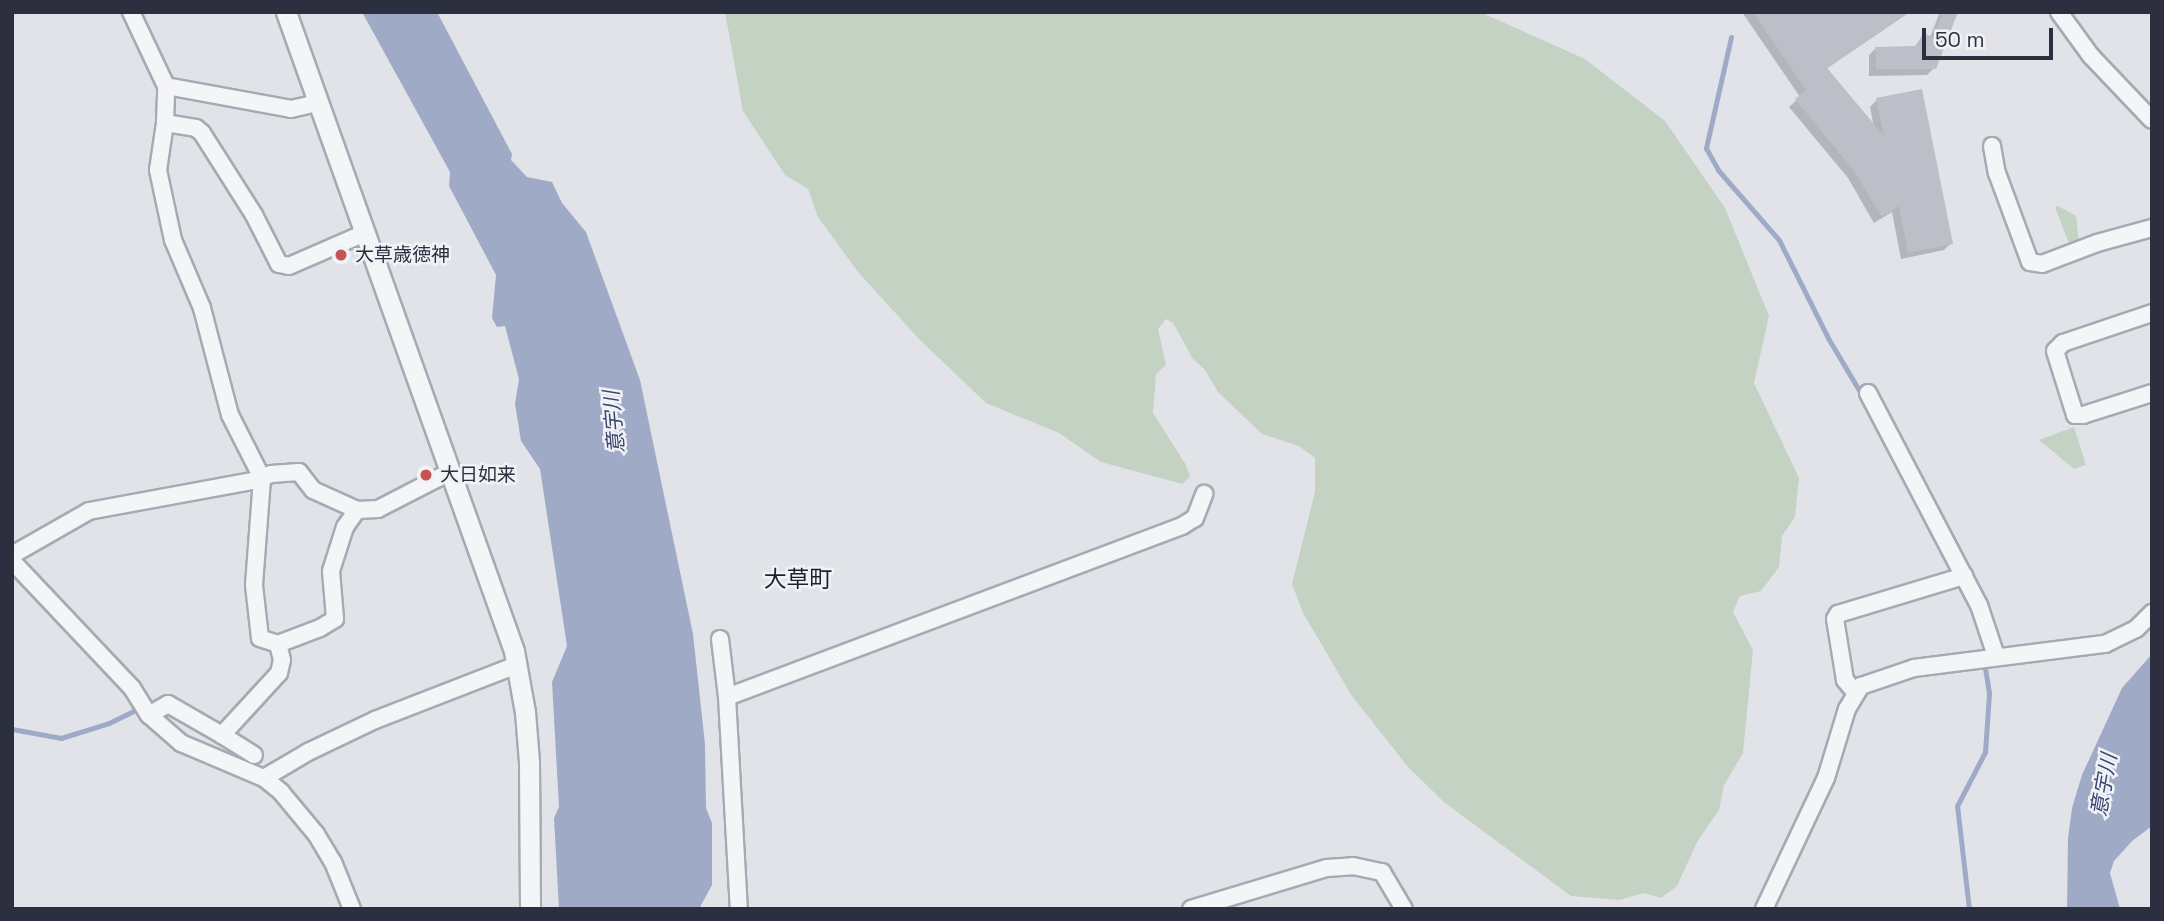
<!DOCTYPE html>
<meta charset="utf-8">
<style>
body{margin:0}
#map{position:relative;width:2164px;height:921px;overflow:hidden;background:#e1e3e9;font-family:"Space Grotesk","Noto Sans JP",sans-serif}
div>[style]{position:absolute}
.green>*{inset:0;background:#c4d2c3}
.water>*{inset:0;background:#9fabc6}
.shadow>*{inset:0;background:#0003}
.stream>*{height:5px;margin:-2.5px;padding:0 2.5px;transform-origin:2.5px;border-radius:2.5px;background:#9fabc6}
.building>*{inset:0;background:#bcbec8}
.roads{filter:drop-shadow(2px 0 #a7a9b3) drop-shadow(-2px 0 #a7a9b3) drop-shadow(0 2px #a7a9b3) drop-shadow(0 -2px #a7a9b3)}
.minor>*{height:16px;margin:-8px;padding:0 8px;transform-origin:8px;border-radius:8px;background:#f4f5f7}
.tertiary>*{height:19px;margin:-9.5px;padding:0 9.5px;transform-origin:9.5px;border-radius:9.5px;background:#f4f5f7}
.dots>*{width:19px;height:19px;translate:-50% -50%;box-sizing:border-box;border:4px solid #f1f2f6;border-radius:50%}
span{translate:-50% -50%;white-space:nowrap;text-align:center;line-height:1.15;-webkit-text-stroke:5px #f1f2f6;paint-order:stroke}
.poi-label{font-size:19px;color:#2b2f3f}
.left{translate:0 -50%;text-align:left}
.water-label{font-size:21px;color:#384770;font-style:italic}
.quarter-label{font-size:23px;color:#1d2030}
.frame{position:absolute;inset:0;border:14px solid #2b2f3f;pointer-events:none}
.scale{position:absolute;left:1922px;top:28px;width:131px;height:32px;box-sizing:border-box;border:4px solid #2b2f3f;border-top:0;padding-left:9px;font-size:21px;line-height:24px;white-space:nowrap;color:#2b2f3f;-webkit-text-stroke:5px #f1f2f6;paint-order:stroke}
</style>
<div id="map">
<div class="green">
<i style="clip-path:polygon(725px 12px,1480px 12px,1585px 59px,1665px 121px,1725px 208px,1769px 316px,1754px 383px,1799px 478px,1795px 517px,1782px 536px,1779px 567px,1761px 591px,1740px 596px,1733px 612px,1753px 650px,1743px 753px,1724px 785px,1719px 810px,1697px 842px,1677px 886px,1661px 898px,1644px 893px,1619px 900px,1571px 896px,1445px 803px,1408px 767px,1352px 696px,1303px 613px,1292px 584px,1315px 492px,1315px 458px,1299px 446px,1262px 434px,1218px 392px,1205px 370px,1193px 359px,1173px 323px,1166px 319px,1158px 329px,1166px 365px,1156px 374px,1153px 413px,1186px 465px,1190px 477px,1182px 484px,1101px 462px,1059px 433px,986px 403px,920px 340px,858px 272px,818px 217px,808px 189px,785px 175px,743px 111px)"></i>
<i style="clip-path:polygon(2058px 206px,2076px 216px,2079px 243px,2070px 246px,2055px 207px)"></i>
<i style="clip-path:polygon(2074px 427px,2086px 465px,2074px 469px,2039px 440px)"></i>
</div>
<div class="water">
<i style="clip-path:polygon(362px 12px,437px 12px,512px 154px,511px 160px,527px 177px,552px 182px,562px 203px,586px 232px,640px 380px,693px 634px,705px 744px,706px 808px,712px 823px,712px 885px,699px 909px,559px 909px,554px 818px,559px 807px,552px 682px,567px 646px,540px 469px,521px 441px,515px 404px,519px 379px,505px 326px,497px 327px,492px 318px,496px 275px,449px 186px,450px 172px)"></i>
<i style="clip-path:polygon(2152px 654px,2152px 826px,2132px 841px,2114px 861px,2110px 873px,2120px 909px,2067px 909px,2068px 838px,2072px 808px,2082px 775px,2122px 688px)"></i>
</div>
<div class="shadow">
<i style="clip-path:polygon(1742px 12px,1910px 12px,1826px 69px,1874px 127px,1870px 107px,1877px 100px,1951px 243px,1944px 250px,1901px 259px,1892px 212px,1874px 223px,1848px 178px,1789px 107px,1800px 97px)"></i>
<i style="clip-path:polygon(1940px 12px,1956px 12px,1934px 68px,1927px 75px,1869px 76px,1869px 55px,1876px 48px,1914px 48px,1923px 35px,1930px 37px)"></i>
</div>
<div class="stream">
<i style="left:1731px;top:37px;width:114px;rotate:102.7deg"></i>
<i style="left:1706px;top:148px;width:25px;rotate:61deg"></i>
<i style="left:1718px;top:170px;width:93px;rotate:48.9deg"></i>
<i style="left:1779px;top:240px;width:110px;rotate:63.4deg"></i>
<i style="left:1828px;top:338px;width:69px;rotate:59.3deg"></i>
<i style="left:1964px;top:592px;width:32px;rotate:66deg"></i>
<i style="left:1980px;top:631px;width:15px;rotate:74deg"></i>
<i style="left:12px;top:729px;width:50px;rotate:10.4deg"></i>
<i style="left:61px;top:738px;width:50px;rotate:-17.4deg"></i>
<i style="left:109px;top:723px;width:30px;rotate:-26deg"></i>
<i style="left:1969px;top:909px;width:104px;rotate:-96.6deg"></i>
<i style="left:1957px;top:806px;width:61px;rotate:-62.6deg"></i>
<i style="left:1985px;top:752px;width:59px;rotate:-86.1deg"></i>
<i style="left:1989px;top:693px;width:25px;rotate:-99deg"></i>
</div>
<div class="building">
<i style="clip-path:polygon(1753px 12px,1909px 12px,1827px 68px,1884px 136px,1876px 98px,1922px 89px,1953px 244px,1908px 253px,1899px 206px,1882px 217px,1854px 171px,1795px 99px,1806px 90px)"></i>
<i style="clip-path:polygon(1943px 12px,1958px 12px,1936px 69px,1876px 69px,1875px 47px,1917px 46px,1923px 33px,1933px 37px)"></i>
</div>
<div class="roads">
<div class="minor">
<i style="left:2059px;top:12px;width:54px;rotate:54deg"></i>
<i style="left:2091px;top:56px;width:88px;rotate:46.4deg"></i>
<i style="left:166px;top:86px;width:127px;rotate:10.4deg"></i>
<i style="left:291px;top:109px;width:28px;rotate:-13deg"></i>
<i style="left:165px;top:123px;width:31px;rotate:9deg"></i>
<i style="left:196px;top:128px;width:8px;rotate:40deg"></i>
<i style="left:202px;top:133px;width:97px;rotate:57.6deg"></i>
<i style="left:254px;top:215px;width:55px;rotate:63deg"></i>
<i style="left:279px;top:264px;width:10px;rotate:11deg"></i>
<i style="left:289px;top:266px;width:83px;rotate:-23.5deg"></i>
<i style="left:1992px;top:146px;width:27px;rotate:80deg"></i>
<i style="left:1997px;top:173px;width:95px;rotate:69.7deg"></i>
<i style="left:2030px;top:262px;width:12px;rotate:9deg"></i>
<i style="left:2042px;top:264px;width:59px;rotate:-20.9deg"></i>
<i style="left:2097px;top:243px;width:57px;rotate:-15.3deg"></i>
<i style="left:2152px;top:313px;width:94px;rotate:161.4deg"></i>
<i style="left:2063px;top:343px;width:11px;rotate:135deg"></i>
<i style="left:2055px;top:351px;width:67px;rotate:72.6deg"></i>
<i style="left:2075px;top:415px;width:8px"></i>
<i style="left:2083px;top:415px;width:72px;rotate:-17.7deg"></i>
<i style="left:1868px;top:393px;width:239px;rotate:62.4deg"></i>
<i style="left:1979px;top:605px;width:54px;rotate:71.6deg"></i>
<i style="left:357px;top:510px;width:21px;rotate:-3deg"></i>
<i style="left:378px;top:509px;width:81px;rotate:-27.2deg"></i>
<i style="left:12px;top:555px;width:89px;rotate:-29.7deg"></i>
<i style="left:89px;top:511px;width:172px;rotate:-10.4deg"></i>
<i style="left:258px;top:480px;width:4px;rotate:-27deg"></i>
<i style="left:262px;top:478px;width:10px;rotate:-24deg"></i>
<i style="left:271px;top:474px;width:28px;rotate:-4deg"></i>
<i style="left:299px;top:472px;width:23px;rotate:52deg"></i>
<i style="left:313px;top:490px;width:48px;rotate:24.4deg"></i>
<i style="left:357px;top:510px;width:21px;rotate:125deg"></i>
<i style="left:345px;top:527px;width:46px;rotate:107.7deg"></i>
<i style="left:331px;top:571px;width:48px;rotate:85.2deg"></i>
<i style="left:335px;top:619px;width:17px;rotate:149deg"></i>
<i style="left:320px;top:628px;width:45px;rotate:159.1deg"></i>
<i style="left:278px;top:644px;width:19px;rotate:-162deg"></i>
<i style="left:260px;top:638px;width:53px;rotate:-96.5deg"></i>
<i style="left:254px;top:585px;width:107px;rotate:-85.7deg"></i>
<i style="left:262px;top:478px;width:71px;rotate:-116.9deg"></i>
<i style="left:230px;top:415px;width:111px;rotate:-104.7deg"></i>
<i style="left:202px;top:308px;width:74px;rotate:-113.1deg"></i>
<i style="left:173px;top:240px;width:72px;rotate:-102.1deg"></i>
<i style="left:158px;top:170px;width:48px;rotate:-81.5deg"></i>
<i style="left:165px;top:123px;width:37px;rotate:-88deg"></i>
<i style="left:166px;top:86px;width:82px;rotate:-115.3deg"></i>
<i style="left:12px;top:561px;width:175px;rotate:46.6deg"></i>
<i style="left:132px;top:688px;width:32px;rotate:58deg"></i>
<i style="left:149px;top:715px;width:43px;rotate:41.2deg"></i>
<i style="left:181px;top:743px;width:90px;rotate:22.9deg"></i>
<i style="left:264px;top:778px;width:22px;rotate:39deg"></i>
<i style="left:281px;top:792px;width:55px;rotate:50.2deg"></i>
<i style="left:316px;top:834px;width:33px;rotate:59deg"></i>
<i style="left:333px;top:862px;width:51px;rotate:68deg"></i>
<i style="left:720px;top:639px;width:58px;rotate:83.1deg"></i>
<i style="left:727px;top:697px;width:212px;rotate:86.8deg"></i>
<i style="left:1855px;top:692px;width:16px;rotate:-130deg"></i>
<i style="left:1845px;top:680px;width:62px;rotate:-99.3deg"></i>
<i style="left:1835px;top:619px;width:6px;rotate:-59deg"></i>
<i style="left:1838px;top:614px;width:132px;rotate:-16.8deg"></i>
<i style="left:727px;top:697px;width:486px;rotate:-20.6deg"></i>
<i style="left:1182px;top:526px;width:15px;rotate:-32deg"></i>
<i style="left:1195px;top:518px;width:26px;rotate:-69deg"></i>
<i style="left:149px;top:715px;width:22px;rotate:-30deg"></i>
<i style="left:168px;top:704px;width:62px;rotate:29.9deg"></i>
<i style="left:254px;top:755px;width:38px;rotate:-148deg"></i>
<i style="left:222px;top:735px;width:84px;rotate:-47.4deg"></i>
<i style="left:279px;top:673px;width:13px;rotate:-77deg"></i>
<i style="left:282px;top:660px;width:16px;rotate:-104deg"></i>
<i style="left:264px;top:778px;width:51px;rotate:-30.6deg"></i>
<i style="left:308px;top:752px;width:74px;rotate:-25.5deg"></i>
<i style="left:375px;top:720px;width:152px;rotate:-21.2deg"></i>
<i style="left:1191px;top:909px;width:142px;rotate:-16.8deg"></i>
<i style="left:1327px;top:868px;width:26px;rotate:-4deg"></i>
<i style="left:1353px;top:866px;width:30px;rotate:12deg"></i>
<i style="left:1382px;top:872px;width:43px;rotate:59.3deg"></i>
<i style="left:1764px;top:909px;width:145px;rotate:-64.7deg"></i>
<i style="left:1826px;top:778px;width:72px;rotate:-73.1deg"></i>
<i style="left:1847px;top:709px;width:27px;rotate:-59deg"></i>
<i style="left:1861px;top:686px;width:56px;rotate:-18.8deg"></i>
<i style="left:1914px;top:668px;width:193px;rotate:-7.2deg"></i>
<i style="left:2105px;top:644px;width:34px;rotate:-26deg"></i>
<i style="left:2136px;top:629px;width:23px;rotate:-45deg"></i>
</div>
<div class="tertiary">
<i style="left:286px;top:12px;width:678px;rotate:70.36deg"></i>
<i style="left:514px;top:651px;width:62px;rotate:79.8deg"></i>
<i style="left:525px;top:712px;width:50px;rotate:85.4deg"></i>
<i style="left:529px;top:762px;width:147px;rotate:89.6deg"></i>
</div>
</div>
<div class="dots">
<i style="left:341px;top:255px;background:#c45451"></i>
<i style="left:426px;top:475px;background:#c45451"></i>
</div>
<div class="poi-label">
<span class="left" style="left:355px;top:255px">大草歳徳神</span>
<span class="left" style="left:440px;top:475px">大日如来</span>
</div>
<div class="water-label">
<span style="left:614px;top:422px;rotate:-95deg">意宇川</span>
<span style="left:2104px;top:785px;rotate:-80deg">意宇川</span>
</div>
<div class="quarter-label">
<span style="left:798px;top:579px">大草町</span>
</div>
<div class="frame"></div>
<div class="scale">50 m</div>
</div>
